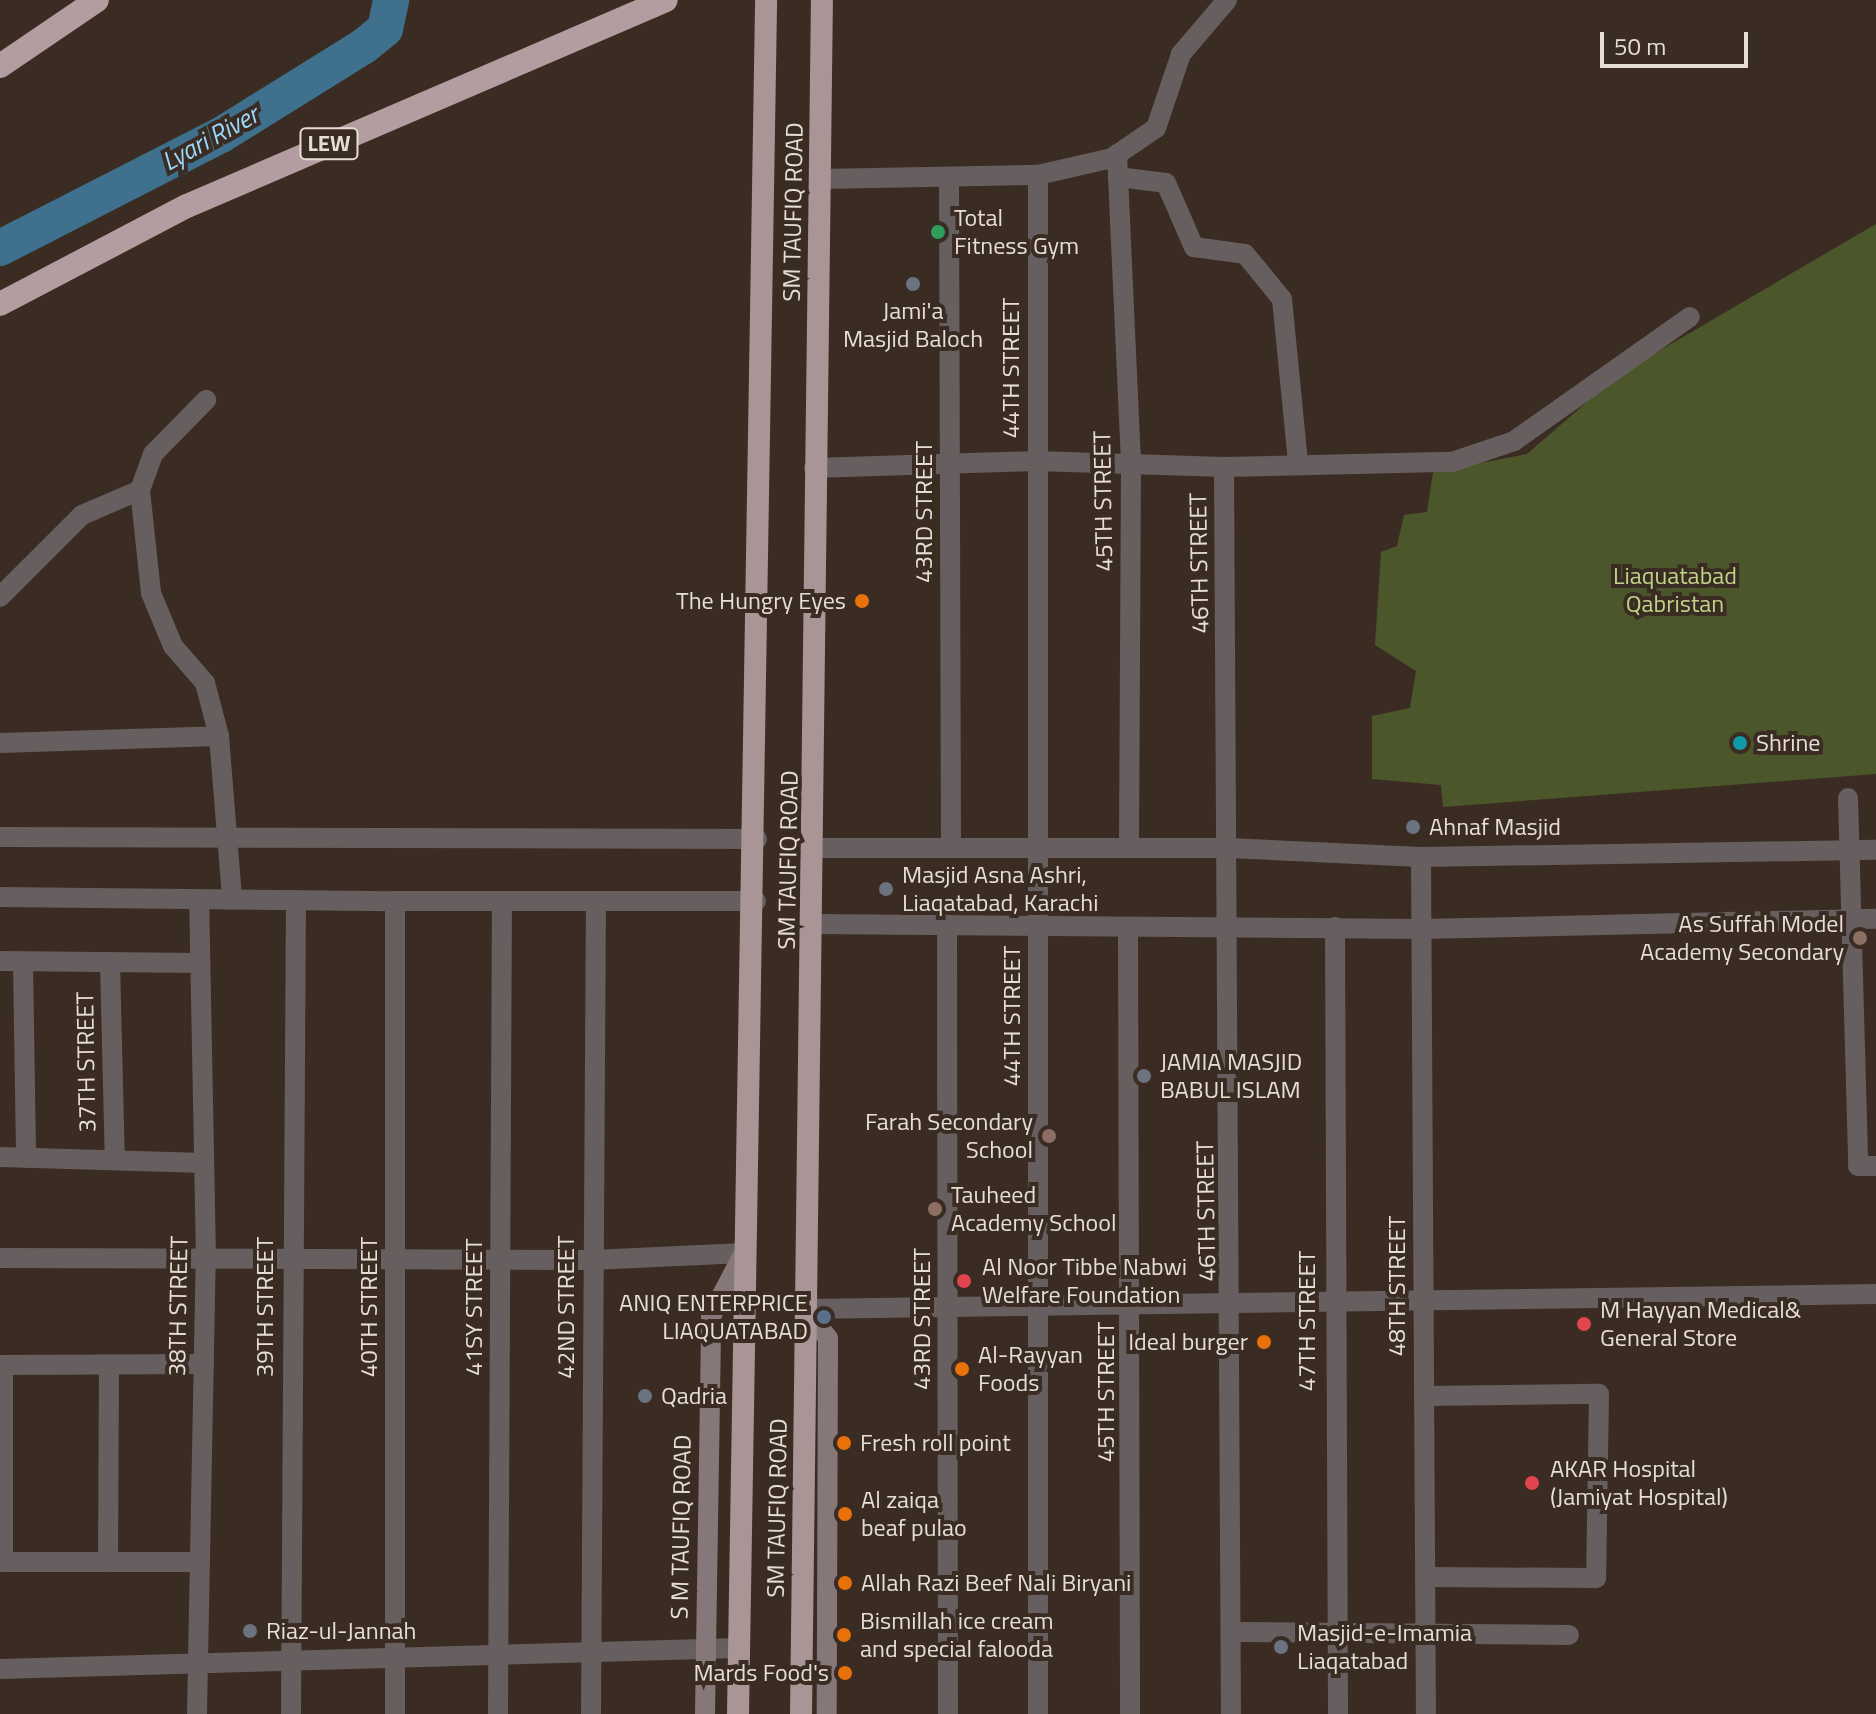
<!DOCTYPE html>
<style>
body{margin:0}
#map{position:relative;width:1876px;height:1714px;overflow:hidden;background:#3a2c22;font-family:"Titillium Web",sans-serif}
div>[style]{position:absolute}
.green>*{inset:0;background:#4c562b}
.river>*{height:36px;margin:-18px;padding:0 18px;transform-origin:18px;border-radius:18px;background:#3f718e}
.minor>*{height:20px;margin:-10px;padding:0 10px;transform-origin:10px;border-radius:10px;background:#675e5f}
.tertiary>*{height:20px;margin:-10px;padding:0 10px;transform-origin:10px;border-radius:10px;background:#675e5f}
.secondary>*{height:20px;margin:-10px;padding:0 10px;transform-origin:10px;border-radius:10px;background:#867879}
.trunk>*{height:22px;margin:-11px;padding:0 11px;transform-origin:11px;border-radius:11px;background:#a99496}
.motorway>*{height:24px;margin:-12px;padding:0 12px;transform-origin:12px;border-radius:12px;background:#b49da0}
.dots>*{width:22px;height:22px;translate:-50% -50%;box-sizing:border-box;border:4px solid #3a2c22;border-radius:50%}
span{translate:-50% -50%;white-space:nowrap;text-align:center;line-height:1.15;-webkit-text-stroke:8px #3a2c22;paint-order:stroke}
.shield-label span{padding:2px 6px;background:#3a2c22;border:2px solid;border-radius:6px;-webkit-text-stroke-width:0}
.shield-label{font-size:22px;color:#e7ddd7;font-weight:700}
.street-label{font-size:24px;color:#e7ddd7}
.poi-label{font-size:24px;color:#e7ddd7}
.left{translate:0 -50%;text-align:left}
.right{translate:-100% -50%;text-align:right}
.park-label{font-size:24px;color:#c0d488}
.water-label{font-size:26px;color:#9ad7fc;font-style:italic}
.scale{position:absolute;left:1600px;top:32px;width:148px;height:36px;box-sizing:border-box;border:4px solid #e7ddd7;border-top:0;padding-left:10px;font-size:24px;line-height:28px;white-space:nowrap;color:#e7ddd7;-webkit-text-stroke:6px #3a2c22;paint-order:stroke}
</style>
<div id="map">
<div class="green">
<i style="clip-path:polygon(1876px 224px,1876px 774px,1443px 807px,1441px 785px,1372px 779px,1372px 716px,1410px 708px,1416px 671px,1375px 645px,1381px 552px,1397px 546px,1404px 515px,1427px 512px,1433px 472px,1527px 454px,1618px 375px)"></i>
</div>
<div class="river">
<i style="left:0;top:248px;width:248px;rotate:-27.1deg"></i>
<i style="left:221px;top:135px;width:168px;rotate:-31.9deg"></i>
<i style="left:364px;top:46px;width:27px;rotate:-39deg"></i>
<i style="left:385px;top:29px;width:30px;rotate:-78deg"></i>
</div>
<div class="minor">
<i style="left:1117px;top:154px;width:310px;rotate:87.4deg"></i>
<i style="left:1131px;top:464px;width:383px;rotate:90.3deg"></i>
<i style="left:949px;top:177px;width:669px;rotate:89.83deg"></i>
<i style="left:1118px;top:177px;width:48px;rotate:7.1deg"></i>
<i style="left:1166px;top:183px;width:70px;rotate:66.4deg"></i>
<i style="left:1194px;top:247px;width:51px;rotate:7.8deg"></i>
<i style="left:1245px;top:254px;width:58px;rotate:50.6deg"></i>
<i style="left:1282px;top:299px;width:165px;rotate:84.4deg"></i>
<i style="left:821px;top:179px;width:217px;rotate:-1.1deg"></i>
<i style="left:1038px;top:175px;width:76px;rotate:-12.9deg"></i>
<i style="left:1112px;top:158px;width:53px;rotate:-34.3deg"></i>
<i style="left:1156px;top:128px;width:78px;rotate:-71.3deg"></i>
<i style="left:1181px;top:54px;width:71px;rotate:-49.6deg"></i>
<i style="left:1224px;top:467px;width:228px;rotate:-1.3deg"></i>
<i style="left:1452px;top:462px;width:65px;rotate:-18.7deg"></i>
<i style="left:1514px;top:441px;width:215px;rotate:-35.2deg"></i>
<i style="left:140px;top:490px;width:104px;rotate:83.9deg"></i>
<i style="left:151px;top:593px;width:57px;rotate:67.5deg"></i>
<i style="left:173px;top:646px;width:49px;rotate:49.1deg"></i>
<i style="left:205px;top:683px;width:55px;rotate:75.2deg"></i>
<i style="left:219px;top:736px;width:164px;rotate:85.4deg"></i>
<i style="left:0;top:597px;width:116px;rotate:-45deg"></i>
<i style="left:82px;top:515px;width:63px;rotate:-23.3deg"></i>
<i style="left:140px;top:490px;width:38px;rotate:-70deg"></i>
<i style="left:153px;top:454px;width:76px;rotate:-45.5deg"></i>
<i style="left:0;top:743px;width:219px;rotate:-1.8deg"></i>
<i style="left:1848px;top:798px;width:368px;rotate:88.4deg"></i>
<i style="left:1858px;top:1166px;width:18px"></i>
<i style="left:0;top:837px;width:757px;rotate:0.15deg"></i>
<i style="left:815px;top:848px;width:414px"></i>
<i style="left:1229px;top:848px;width:192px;rotate:2.7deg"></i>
<i style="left:1421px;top:857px;width:455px;rotate:-0.9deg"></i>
<i style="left:1421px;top:857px;width:857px;rotate:89.67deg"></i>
<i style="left:0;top:897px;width:395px;rotate:0.6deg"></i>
<i style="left:814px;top:924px;width:608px;rotate:0.47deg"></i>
<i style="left:1422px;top:929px;width:454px;rotate:-1.3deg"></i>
<i style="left:947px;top:924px;width:790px;rotate:89.93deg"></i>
<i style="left:1128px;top:927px;width:787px;rotate:89.85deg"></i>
<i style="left:1335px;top:927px;width:787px;rotate:89.78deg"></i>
<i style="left:0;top:961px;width:200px;rotate:0.6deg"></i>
<i style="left:23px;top:962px;width:196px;rotate:89.1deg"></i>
<i style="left:110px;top:962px;width:198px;rotate:88.6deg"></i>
<i style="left:0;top:1157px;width:204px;rotate:1.7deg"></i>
<i style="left:0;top:1258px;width:592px;rotate:0.19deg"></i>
<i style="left:592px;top:1260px;width:152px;rotate:-2.6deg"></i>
<i style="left:0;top:1365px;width:204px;rotate:-0.3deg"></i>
<i style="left:1424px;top:1396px;width:175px;rotate:-0.7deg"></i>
<i style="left:1599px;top:1394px;width:184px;rotate:90.9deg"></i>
<i style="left:1596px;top:1578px;width:171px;rotate:-179.7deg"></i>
<i style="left:0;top:1562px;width:199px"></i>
<i style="left:3px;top:1562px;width:197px;rotate:-90deg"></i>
<i style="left:108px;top:1562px;width:197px;rotate:-89.7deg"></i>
<i style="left:1232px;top:1632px;width:337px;rotate:0.5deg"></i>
<i style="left:0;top:1669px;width:740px;rotate:-1.63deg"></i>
<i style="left:197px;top:1714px;width:457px;rotate:-88.9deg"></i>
<i style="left:206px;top:1257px;width:358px;rotate:-91.1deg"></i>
<i style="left:291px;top:1714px;width:814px;rotate:-89.65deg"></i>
<i style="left:498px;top:1714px;width:813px;rotate:-89.72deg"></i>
<i style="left:591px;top:1714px;width:813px;rotate:-89.65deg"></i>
<i style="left:1038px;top:1714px;width:1539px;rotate:-90deg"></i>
</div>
<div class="tertiary">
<i style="left:814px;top:468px;width:222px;rotate:-1.8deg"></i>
<i style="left:1036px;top:461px;width:188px;rotate:1.8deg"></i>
<i style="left:1224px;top:467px;width:1247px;rotate:89.68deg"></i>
<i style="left:805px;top:1309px;width:1071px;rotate:-0.8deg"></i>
<i style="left:395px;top:1714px;width:813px;rotate:-90deg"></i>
<i style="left:395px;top:901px;width:361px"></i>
</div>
<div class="secondary">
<i style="left:805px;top:1309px;width:37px;rotate:52deg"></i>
<i style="left:828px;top:1338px;width:376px;rotate:90.2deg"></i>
<i style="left:705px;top:1714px;width:398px;rotate:-89.1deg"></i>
<i style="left:711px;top:1316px;width:71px;rotate:-62.4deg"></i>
</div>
<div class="trunk">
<i style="left:738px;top:1714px;width:1714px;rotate:-89.06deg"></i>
<i style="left:801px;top:1714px;width:1714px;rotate:-89.3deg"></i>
</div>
<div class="motorway">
<i style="left:0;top:66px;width:117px;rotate:-34.2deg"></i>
<i style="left:0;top:304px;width:211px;rotate:-27.7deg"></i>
<i style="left:187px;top:206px;width:521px;rotate:-23.27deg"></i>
</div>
<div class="dots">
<i style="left:938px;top:232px;background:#2e9e5b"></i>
<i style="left:913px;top:284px;background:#6b7280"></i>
<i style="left:862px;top:601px;background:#e8710a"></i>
<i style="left:1740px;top:743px;background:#0f9aa8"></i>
<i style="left:1413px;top:827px;background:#6b7280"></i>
<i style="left:886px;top:889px;background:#6b7280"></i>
<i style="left:1860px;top:938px;background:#8d6e63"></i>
<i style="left:1144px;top:1076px;background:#6b7280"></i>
<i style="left:1049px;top:1136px;background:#8d6e63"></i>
<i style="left:935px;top:1209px;background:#8d6e63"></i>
<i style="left:964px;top:1281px;background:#e0444e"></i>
<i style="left:824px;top:1317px;background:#5c6f8a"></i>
<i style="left:1584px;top:1324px;background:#e0444e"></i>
<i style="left:1264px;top:1342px;background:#e8710a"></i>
<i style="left:962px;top:1369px;background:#e8710a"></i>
<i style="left:645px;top:1396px;background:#6b7280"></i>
<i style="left:844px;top:1443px;background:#e8710a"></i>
<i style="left:1532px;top:1483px;background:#e0444e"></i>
<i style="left:845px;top:1514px;background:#e8710a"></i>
<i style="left:845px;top:1583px;background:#e8710a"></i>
<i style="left:250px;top:1631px;background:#6b7280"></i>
<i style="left:844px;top:1635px;background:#e8710a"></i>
<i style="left:1281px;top:1647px;background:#6b7280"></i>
<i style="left:845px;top:1673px;background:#e8710a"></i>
</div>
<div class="shield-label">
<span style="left:329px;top:144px">LEW</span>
</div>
<div class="street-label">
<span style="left:793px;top:212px;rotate:-89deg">SM TAUFIQ ROAD</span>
<span style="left:1011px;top:368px;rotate:-90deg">44TH STREET</span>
<span style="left:1103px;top:501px;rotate:-91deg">45TH STREET</span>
<span style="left:924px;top:512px;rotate:-90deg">43RD STREET</span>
<span style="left:1199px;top:563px;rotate:-91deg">46TH STREET</span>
<span style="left:788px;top:860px;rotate:-89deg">SM TAUFIQ ROAD</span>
<span style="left:1012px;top:1016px;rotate:-90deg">44TH STREET</span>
<span style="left:86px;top:1062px;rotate:-91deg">37TH STREET</span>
<span style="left:1206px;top:1211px;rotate:-91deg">46TH STREET</span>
<span style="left:1397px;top:1286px;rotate:-90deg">48TH STREET</span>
<span style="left:178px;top:1306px;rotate:-89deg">38TH STREET</span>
<span style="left:265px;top:1307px;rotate:-90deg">39TH STREET</span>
<span style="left:369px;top:1307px;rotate:-90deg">40TH STREET</span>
<span style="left:474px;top:1307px;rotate:-90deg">41SY STREET</span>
<span style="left:566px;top:1307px;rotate:-90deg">42ND STREET</span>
<span style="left:922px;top:1319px;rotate:-90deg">43RD STREET</span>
<span style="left:1307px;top:1321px;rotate:-90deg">47TH STREET</span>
<span style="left:1106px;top:1392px;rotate:-90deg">45TH STREET</span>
<span style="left:777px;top:1508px;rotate:-89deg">SM TAUFIQ ROAD</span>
<span style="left:681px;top:1527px;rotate:-89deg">S M TAUFIQ ROAD</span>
</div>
<div class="poi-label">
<span class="left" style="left:954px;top:232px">Total<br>Fitness Gym</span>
<span style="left:913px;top:325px">Jami'a<br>Masjid Baloch</span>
<span class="right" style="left:846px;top:601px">The Hungry Eyes</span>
<span class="left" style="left:1756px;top:743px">Shrine</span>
<span class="left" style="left:1429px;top:827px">Ahnaf Masjid</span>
<span class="left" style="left:902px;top:889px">Masjid Asna Ashri,<br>Liaqatabad, Karachi</span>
<span class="right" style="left:1844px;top:938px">As Suffah Model<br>Academy Secondary</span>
<span class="left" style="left:1160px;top:1076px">JAMIA MASJID<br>BABUL ISLAM</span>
<span class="right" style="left:1033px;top:1136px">Farah Secondary<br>School</span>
<span class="left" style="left:951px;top:1209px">Tauheed<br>Academy School</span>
<span class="left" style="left:982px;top:1281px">Al Noor Tibbe Nabwi<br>Welfare Foundation</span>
<span class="right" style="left:808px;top:1317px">ANIQ ENTERPRICE<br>LIAQUATABAD</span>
<span class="left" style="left:1600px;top:1324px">M Hayyan Medical&amp;<br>General Store</span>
<span class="right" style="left:1248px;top:1342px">Ideal burger</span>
<span class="left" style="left:978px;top:1369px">Al-Rayyan<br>Foods</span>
<span class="left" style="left:661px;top:1396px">Qadria</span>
<span class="left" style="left:860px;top:1443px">Fresh roll point</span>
<span class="left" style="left:1550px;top:1483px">AKAR Hospital<br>(Jamiyat Hospital)</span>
<span class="left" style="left:861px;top:1514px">Al zaiqa<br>beaf pulao</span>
<span class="left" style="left:861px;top:1583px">Allah Razi Beef Nali Biryani</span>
<span class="left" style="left:860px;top:1635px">Bismillah ice cream<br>and special falooda</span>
<span class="left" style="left:266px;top:1631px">Riaz-ul-Jannah</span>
<span class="left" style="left:1297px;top:1647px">Masjid-e-Imamia<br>Liaqatabad</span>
<span class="right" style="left:829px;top:1673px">Mards Food's</span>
</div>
<div class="park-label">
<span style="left:1675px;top:590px">Liaquatabad<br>Qabristan</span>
</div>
<div class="water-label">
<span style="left:210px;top:138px;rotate:-29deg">Lyari River</span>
</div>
<div class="scale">50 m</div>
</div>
